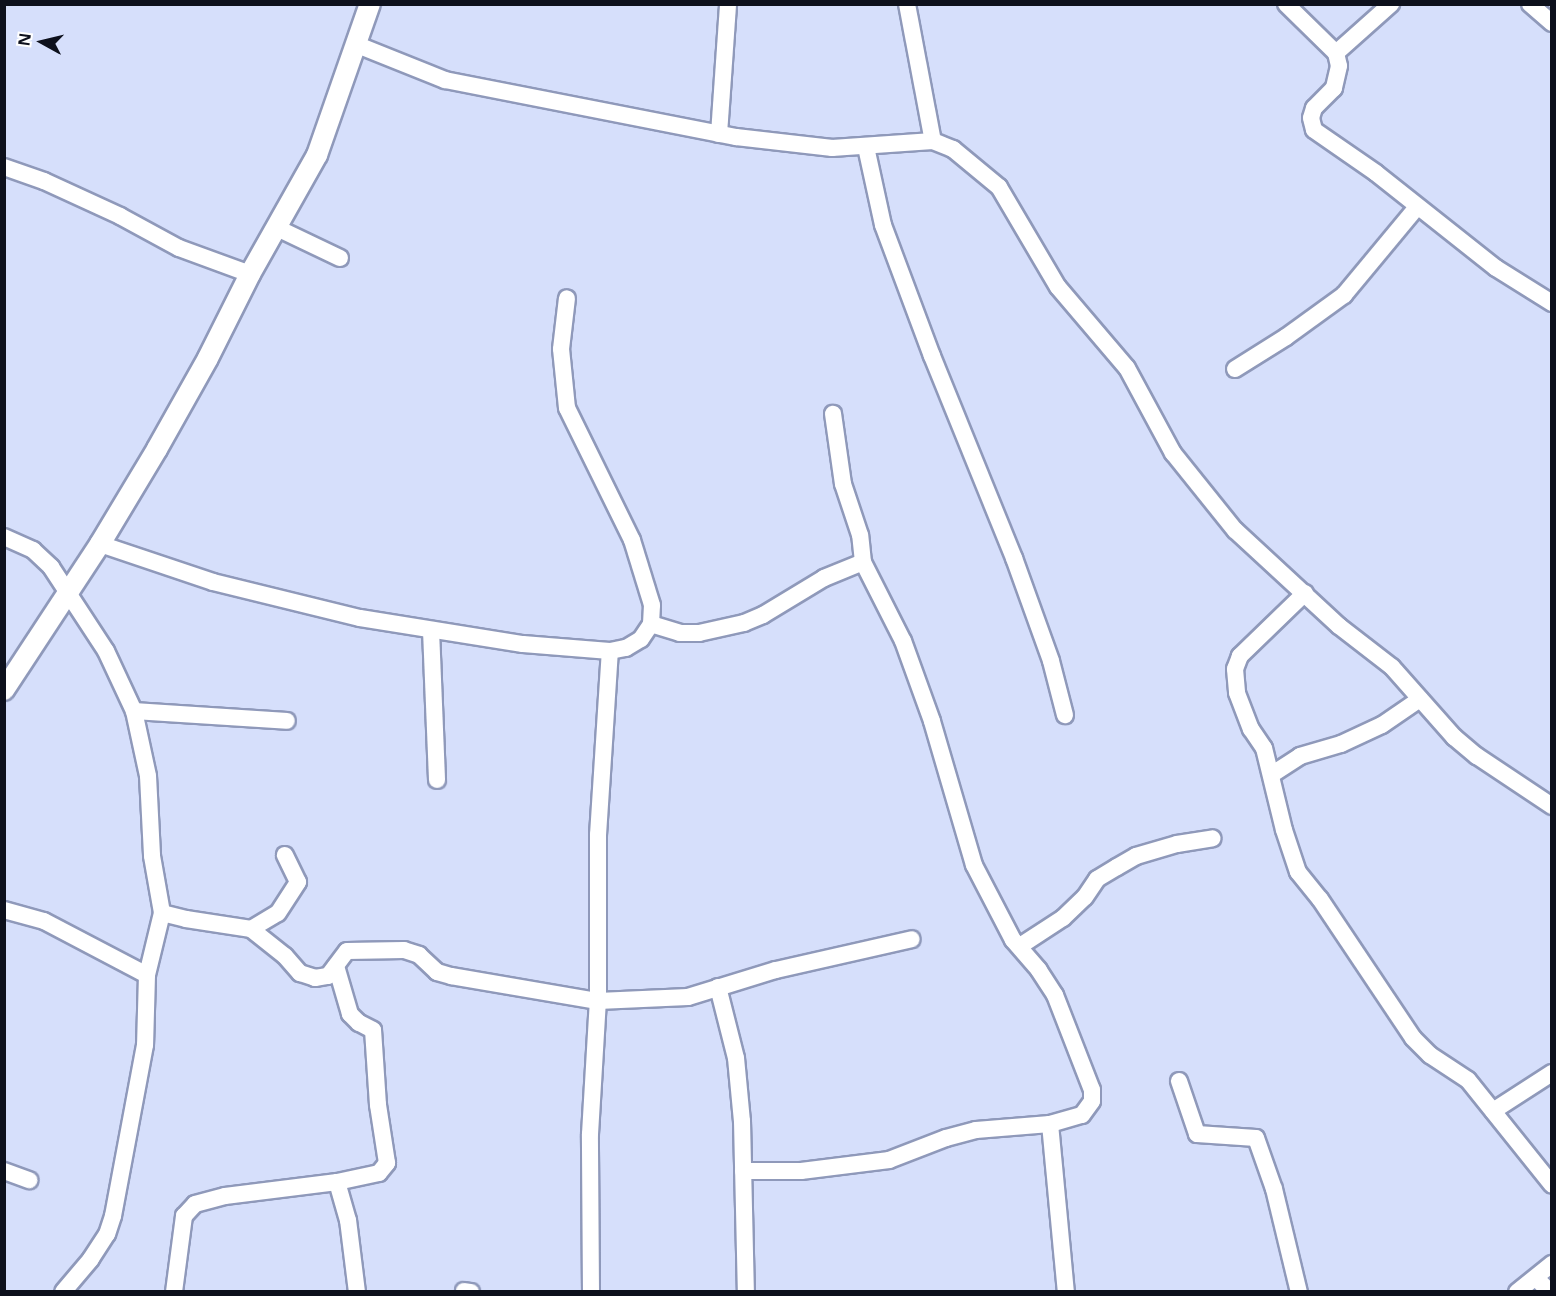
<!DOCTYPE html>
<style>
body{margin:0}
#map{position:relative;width:1556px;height:1296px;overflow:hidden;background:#d6dffb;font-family:"Open Sans",sans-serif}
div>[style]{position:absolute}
.roads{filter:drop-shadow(2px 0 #8f99ba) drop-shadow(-2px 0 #8f99ba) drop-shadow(0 2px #8f99ba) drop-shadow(0 -2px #8f99ba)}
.minor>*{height:16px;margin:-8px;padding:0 8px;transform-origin:8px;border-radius:8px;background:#fff}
.tertiary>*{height:20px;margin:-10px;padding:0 10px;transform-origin:10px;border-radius:10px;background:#fff}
span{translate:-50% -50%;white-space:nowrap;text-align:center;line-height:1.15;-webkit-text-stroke:4.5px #fff;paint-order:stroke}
.frame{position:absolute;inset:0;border:6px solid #0d101c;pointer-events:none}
.north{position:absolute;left:12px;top:12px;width:60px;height:60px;-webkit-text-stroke:4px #fff;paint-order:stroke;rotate:278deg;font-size:16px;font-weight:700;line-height:24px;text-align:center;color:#0d101c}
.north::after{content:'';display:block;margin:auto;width:21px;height:27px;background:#0d101c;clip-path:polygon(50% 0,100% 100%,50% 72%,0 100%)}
</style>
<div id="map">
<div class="roads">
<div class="minor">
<i style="left:907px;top:4px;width:139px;rotate:79.3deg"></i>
<i style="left:1286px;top:4px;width:70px;rotate:44.4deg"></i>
<i style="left:1336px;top:53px;width:13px;rotate:77deg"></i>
<i style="left:1339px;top:66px;width:23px;rotate:103deg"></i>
<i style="left:1334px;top:88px;width:28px;rotate:135deg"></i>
<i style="left:1314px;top:108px;width:10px;rotate:107deg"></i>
<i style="left:1311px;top:118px;width:12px;rotate:76deg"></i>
<i style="left:1314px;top:130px;width:75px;rotate:34.7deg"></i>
<i style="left:1376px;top:173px;width:153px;rotate:38.4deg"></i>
<i style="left:1496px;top:268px;width:66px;rotate:32deg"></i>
<i style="left:1530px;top:4px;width:29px;rotate:41deg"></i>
<i style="left:355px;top:44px;width:97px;rotate:21.8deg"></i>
<i style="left:445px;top:80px;width:297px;rotate:11.1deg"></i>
<i style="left:736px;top:137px;width:97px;rotate:6.5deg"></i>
<i style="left:832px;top:148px;width:101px;rotate:-4deg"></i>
<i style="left:933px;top:141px;width:22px;rotate:22deg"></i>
<i style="left:953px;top:149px;width:60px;rotate:39.6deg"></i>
<i style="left:999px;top:187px;width:116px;rotate:59.5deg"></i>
<i style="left:1058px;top:287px;width:106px;rotate:49.6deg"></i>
<i style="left:1127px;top:368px;width:97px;rotate:61.6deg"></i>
<i style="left:1173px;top:453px;width:99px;rotate:51.2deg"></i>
<i style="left:1235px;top:530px;width:142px;rotate:42.7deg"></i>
<i style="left:1339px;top:626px;width:67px;rotate:37.7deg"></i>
<i style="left:1392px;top:667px;width:94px;rotate:48.5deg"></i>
<i style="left:1454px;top:737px;width:30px;rotate:40deg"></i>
<i style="left:1477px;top:756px;width:90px;rotate:33.7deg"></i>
<i style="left:1336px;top:53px;width:74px;rotate:-41.7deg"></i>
<i style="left:719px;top:134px;width:130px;rotate:-86deg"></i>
<i style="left:866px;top:147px;width:80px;rotate:77.7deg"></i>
<i style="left:883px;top:225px;width:140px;rotate:69.5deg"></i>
<i style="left:932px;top:356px;width:218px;rotate:67.9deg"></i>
<i style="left:1014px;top:558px;width:109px;rotate:70.2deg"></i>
<i style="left:1051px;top:661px;width:56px;rotate:75.5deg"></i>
<i style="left:4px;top:167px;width:42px;rotate:19.3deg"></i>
<i style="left:44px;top:181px;width:84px;rotate:24.7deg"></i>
<i style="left:120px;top:216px;width:67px;rotate:28.5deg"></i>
<i style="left:179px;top:248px;width:76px;rotate:20.1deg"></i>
<i style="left:275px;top:227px;width:72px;rotate:25.5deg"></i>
<i style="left:1235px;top:369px;width:60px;rotate:-32.1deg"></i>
<i style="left:1286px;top:337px;width:72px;rotate:-35.9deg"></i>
<i style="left:1344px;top:295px;width:114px;rotate:-50.3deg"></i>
<i style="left:4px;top:537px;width:32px;rotate:24deg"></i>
<i style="left:33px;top:550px;width:25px;rotate:43deg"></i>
<i style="left:51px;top:567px;width:100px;rotate:56.8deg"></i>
<i style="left:106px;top:651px;width:66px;rotate:65deg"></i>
<i style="left:134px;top:711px;width:66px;rotate:77.8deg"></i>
<i style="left:148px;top:776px;width:80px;rotate:87.1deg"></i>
<i style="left:152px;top:856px;width:58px;rotate:80deg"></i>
<i style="left:162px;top:913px;width:64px;rotate:103.6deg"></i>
<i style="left:147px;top:975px;width:70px;rotate:91.6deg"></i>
<i style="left:145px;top:1045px;width:174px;rotate:100.6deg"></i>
<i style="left:113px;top:1216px;width:19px;rotate:108deg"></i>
<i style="left:107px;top:1234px;width:30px;rotate:123deg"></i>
<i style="left:91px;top:1259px;width:43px;rotate:130.3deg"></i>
<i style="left:100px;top:544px;width:119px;rotate:18.6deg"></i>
<i style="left:213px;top:582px;width:151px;rotate:13.8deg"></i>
<i style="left:360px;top:618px;width:165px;rotate:9.1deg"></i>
<i style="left:523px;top:644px;width:87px;rotate:4.6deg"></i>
<i style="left:610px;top:651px;width:16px;rotate:-11deg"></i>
<i style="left:626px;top:648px;width:17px;rotate:-31deg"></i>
<i style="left:641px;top:639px;width:18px;rotate:-56deg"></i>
<i style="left:651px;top:624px;width:19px;rotate:-87deg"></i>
<i style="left:652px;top:605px;width:68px;rotate:-107.1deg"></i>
<i style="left:632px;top:540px;width:147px;rotate:-116.2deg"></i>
<i style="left:567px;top:408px;width:59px;rotate:-95.8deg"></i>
<i style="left:561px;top:349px;width:51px;rotate:-83.3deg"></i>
<i style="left:1305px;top:593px;width:91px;rotate:135.9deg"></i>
<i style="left:1240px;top:656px;width:14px;rotate:111deg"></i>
<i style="left:1235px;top:669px;width:24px;rotate:85deg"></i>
<i style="left:1237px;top:693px;width:39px;rotate:69deg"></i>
<i style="left:1251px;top:729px;width:23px;rotate:56deg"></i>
<i style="left:1264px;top:748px;width:84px;rotate:76.3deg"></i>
<i style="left:1284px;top:830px;width:44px;rotate:71.6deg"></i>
<i style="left:1298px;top:872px;width:35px;rotate:51deg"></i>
<i style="left:1320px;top:899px;width:167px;rotate:56.2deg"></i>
<i style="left:1413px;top:1038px;width:24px;rotate:45deg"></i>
<i style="left:1430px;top:1055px;width:45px;rotate:33.3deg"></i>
<i style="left:1468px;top:1080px;width:134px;rotate:51.3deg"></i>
<i style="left:651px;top:624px;width:30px;rotate:17deg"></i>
<i style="left:680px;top:633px;width:19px"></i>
<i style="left:699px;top:633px;width:46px;rotate:-12.5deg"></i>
<i style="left:744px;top:623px;width:21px;rotate:-23deg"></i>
<i style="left:763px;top:615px;width:71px;rotate:-31.2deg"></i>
<i style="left:824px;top:578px;width:42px;rotate:-22.3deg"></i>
<i style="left:431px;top:630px;width:150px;rotate:87.7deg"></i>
<i style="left:134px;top:711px;width:153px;rotate:3.7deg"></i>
<i style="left:1271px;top:775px;width:35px;rotate:-33deg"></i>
<i style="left:1300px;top:756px;width:43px;rotate:-16.3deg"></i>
<i style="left:1341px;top:744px;width:45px;rotate:-24.9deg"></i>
<i style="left:1382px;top:725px;width:46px;rotate:-34.4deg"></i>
<i style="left:4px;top:910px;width:41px;rotate:15.4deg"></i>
<i style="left:44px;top:921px;width:116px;rotate:27.7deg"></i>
<i style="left:162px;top:913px;width:25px;rotate:14deg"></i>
<i style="left:186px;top:919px;width:66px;rotate:8.7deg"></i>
<i style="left:251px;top:929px;width:43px;rotate:38.5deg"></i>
<i style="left:285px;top:956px;width:23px;rotate:49deg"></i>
<i style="left:300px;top:973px;width:16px;rotate:18deg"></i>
<i style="left:315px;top:978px;width:13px;rotate:-9deg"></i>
<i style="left:328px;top:976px;width:31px;rotate:-53deg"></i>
<i style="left:347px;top:951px;width:57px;rotate:-1deg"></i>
<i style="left:404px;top:950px;width:16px;rotate:18deg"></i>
<i style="left:419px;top:955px;width:25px;rotate:43deg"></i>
<i style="left:437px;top:972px;width:15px;rotate:16deg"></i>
<i style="left:451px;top:976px;width:149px;rotate:9.7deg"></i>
<i style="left:598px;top:1001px;width:90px;rotate:-2.5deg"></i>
<i style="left:688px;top:997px;width:92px;rotate:-17.1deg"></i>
<i style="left:776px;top:970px;width:139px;rotate:-12.8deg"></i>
<i style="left:251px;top:929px;width:31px;rotate:-31deg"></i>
<i style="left:278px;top:913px;width:37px;rotate:-57deg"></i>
<i style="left:298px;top:882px;width:30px;rotate:-116deg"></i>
<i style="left:1020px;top:946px;width:51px;rotate:-33.1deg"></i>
<i style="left:1063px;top:918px;width:30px;rotate:-44deg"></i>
<i style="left:1085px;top:897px;width:22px;rotate:-56deg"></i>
<i style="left:1097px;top:879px;width:23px;rotate:-31deg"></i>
<i style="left:1117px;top:867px;width:22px;rotate:-30deg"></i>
<i style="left:1136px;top:856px;width:43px;rotate:-16.3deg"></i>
<i style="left:1177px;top:844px;width:36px;rotate:-9deg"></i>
<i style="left:718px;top:987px;width:73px;rotate:75.8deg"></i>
<i style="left:736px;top:1058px;width:63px;rotate:84.6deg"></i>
<i style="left:742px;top:1121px;width:171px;rotate:88.7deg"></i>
<i style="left:1179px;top:1081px;width:56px;rotate:71.2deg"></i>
<i style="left:1197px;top:1134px;width:59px;rotate:3.9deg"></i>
<i style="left:1256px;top:1138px;width:54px;rotate:70.6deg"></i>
<i style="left:1274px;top:1189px;width:106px;rotate:76.4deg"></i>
<i style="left:1493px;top:1111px;width:70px;rotate:-32.8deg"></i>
<i style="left:1050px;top:1124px;width:169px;rotate:84.6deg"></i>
<i style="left:4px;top:1171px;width:27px;rotate:20deg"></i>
<i style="left:743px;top:1171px;width:58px"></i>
<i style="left:801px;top:1171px;width:89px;rotate:-7.1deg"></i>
<i style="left:889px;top:1160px;width:61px;rotate:-21.1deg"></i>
<i style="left:946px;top:1138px;width:31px;rotate:-15deg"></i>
<i style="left:976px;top:1130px;width:74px;rotate:-4.6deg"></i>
<i style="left:1050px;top:1124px;width:33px;rotate:-16deg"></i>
<i style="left:1082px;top:1115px;width:17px;rotate:-54deg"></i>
<i style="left:1092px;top:1101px;width:11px;rotate:-90deg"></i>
<i style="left:1092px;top:1090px;width:102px;rotate:-111.3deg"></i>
<i style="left:1055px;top:995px;width:30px;rotate:-123deg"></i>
<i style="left:1039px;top:970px;width:40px;rotate:-131deg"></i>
<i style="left:1013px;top:940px;width:85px;rotate:-117.5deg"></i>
<i style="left:974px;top:865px;width:150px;rotate:-106.3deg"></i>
<i style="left:932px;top:721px;width:85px;rotate:-109.9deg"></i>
<i style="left:903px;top:641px;width:89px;rotate:-116.9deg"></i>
<i style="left:863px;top:562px;width:27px;rotate:-96deg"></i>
<i style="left:860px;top:535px;width:54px;rotate:-108.4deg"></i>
<i style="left:843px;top:484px;width:71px;rotate:-98.1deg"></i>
<i style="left:337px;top:1182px;width:40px;rotate:74deg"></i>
<i style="left:348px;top:1220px;width:73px;rotate:82.9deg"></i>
<i style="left:1536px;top:1278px;width:20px;rotate:45deg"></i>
<i style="left:464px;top:1291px;width:7px;rotate:8deg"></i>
<i style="left:174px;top:1292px;width:77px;rotate:-82.5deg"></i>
<i style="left:184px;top:1216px;width:16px;rotate:-47deg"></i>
<i style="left:195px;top:1204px;width:31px;rotate:-15deg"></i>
<i style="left:225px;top:1196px;width:113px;rotate:-7.1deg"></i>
<i style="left:337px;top:1182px;width:43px;rotate:-12.1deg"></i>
<i style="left:379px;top:1173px;width:13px;rotate:-51deg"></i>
<i style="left:387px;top:1163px;width:59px;rotate:-98.8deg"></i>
<i style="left:378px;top:1105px;width:75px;rotate:-93.8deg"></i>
<i style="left:373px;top:1030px;width:16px;rotate:-153deg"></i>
<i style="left:359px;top:1023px;width:13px;rotate:-135deg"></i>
<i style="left:350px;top:1014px;width:50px;rotate:-106.3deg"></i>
<i style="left:591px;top:1292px;width:158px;rotate:-90.4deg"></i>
<i style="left:590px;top:1134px;width:133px;rotate:-86.6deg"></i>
<i style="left:598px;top:1001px;width:166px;rotate:-90deg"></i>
<i style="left:598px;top:835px;width:184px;rotate:-86.3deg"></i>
<i style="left:1517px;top:1292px;width:45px;rotate:-38.7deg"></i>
</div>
<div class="tertiary">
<i style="left:4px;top:690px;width:175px;rotate:-56.7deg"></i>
<i style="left:100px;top:544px;width:111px;rotate:-59deg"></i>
<i style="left:157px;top:449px;width:104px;rotate:-60.7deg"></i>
<i style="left:208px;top:358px;width:94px;rotate:-63.4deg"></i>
<i style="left:250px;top:274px;width:137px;rotate:-60.6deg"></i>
<i style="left:317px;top:155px;width:160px;rotate:-70.7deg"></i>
</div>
</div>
<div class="frame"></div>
<div class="north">N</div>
</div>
